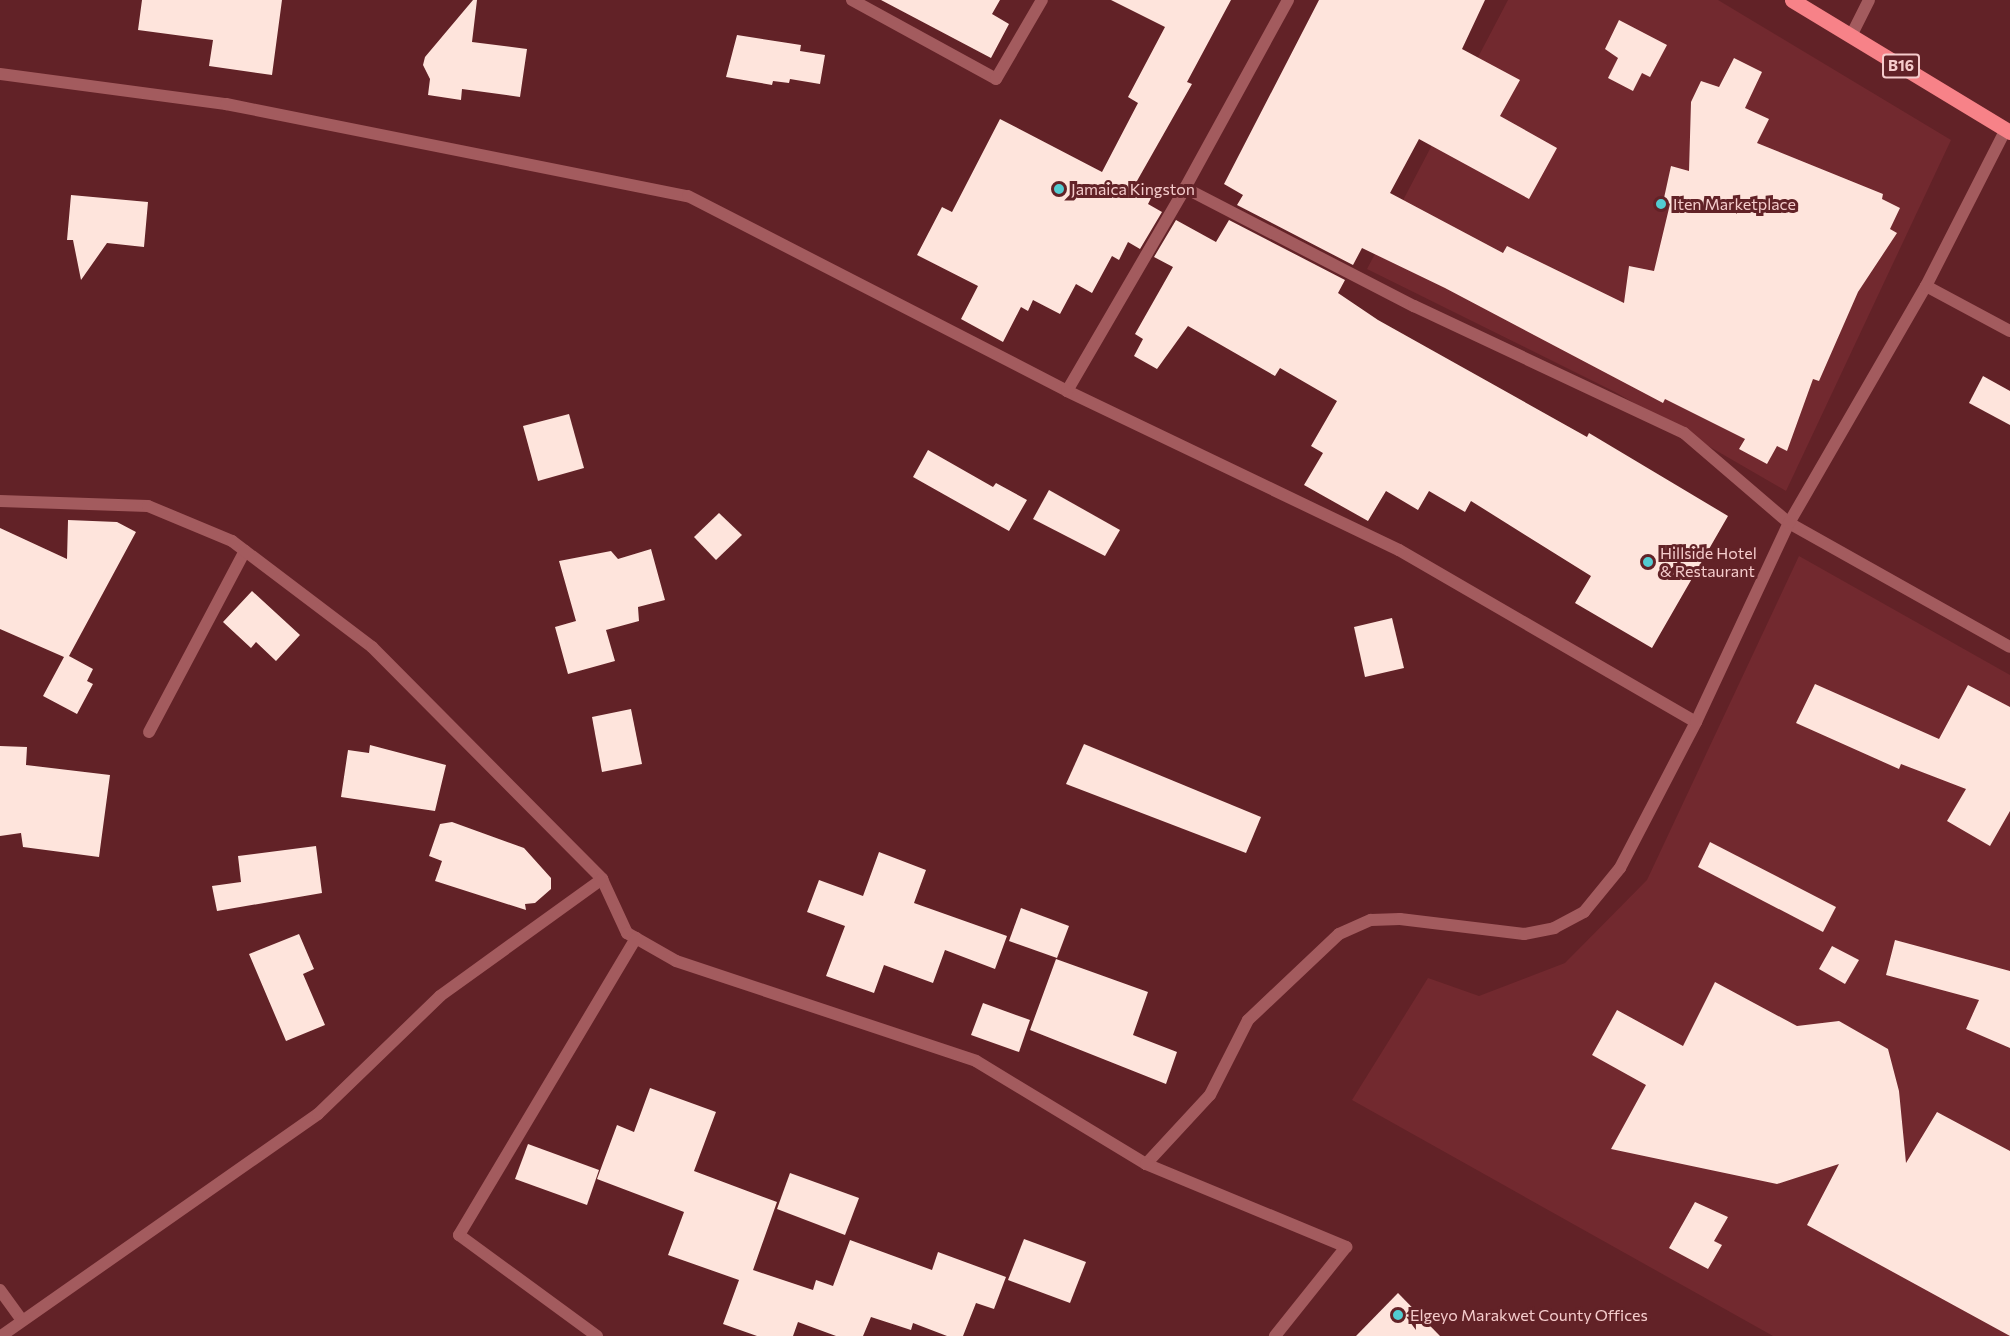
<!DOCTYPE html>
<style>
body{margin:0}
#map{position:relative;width:2010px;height:1336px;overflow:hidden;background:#622227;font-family:Commissioner,sans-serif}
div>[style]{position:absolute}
.built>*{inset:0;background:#72292f}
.building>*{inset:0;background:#fee4dc}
.service>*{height:12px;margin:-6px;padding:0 6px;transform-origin:6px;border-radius:6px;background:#a35b5e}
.minor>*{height:12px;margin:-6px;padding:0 6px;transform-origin:6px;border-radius:6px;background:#a35b5e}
.primary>*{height:15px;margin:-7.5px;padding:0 7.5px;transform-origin:7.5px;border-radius:7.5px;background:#f78288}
.dots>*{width:16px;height:16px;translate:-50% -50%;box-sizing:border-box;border:3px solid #622227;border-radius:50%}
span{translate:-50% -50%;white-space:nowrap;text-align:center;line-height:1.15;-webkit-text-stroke:6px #622227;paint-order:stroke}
.shield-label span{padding:2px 4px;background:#622227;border:2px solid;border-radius:4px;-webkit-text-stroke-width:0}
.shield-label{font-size:15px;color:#f5cccc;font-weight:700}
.poi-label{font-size:16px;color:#f5cccc}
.left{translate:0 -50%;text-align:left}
</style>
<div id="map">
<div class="built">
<i style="clip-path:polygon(1508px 0,1718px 0,1951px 140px,1786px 491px,1615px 392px,1367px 269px)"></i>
<i style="clip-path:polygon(1799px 556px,2010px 675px,2010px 1336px,1773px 1336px,1352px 1100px,1428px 978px,1479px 996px,1565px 963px,1647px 880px)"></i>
</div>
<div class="building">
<i style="clip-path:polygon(142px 0,282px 0,272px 75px,209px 66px,213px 40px,138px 30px)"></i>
<i style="clip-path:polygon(473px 0,477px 0,472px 42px,527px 49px,520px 97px,462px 89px,461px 100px,428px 95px,430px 79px,423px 65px,425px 57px)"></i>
<i style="clip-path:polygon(881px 0,1000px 0,992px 14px,1009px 24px,991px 58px)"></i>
<i style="clip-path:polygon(1111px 0,1231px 0,1187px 82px,1192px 84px,1133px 188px,1151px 198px,1148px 204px,1162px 212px,1140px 249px,1128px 242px,1119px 260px,1112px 256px,1092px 293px,1076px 284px,1060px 314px,1033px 300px,1028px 311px,1021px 307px,1003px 342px,961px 319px,978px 286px,917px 255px,942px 207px,952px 212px,1000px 119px,1102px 172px,1138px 103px,1128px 97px,1165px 27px)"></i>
<i style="clip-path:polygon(1319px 0,1485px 0,1462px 49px,1520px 80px,1500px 116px,1557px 148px,1529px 199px,1419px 139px,1390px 193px,1503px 253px,1507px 246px,1624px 303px,1629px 266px,1654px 271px,1670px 204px,1664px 198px,1671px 166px,1689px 171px,1691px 102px,1701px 81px,1719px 87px,1734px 58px,1762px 72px,1745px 108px,1769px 119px,1757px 143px,1883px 194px,1882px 199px,1900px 208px,1890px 229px,1897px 233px,1858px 292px,1819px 381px,1813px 379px,1787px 451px,1777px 446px,1767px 464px,1739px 449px,1745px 439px,1665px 399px,1663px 403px,1445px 288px,1362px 248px,1353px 265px,1237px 205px,1243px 195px,1224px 184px)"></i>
<i style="clip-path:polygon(1619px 20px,1667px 45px,1650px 77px,1642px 73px,1633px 91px,1608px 78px,1618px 58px,1605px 49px)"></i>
<i style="clip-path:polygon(737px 35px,801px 45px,800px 51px,825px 55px,820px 84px,790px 79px,789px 83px,773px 81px,772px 85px,726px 77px)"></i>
<i style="clip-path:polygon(71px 195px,148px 202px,144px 247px,107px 243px,81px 280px,73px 240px,67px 240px)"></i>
<i style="clip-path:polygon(1176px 220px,1216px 242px,1229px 220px,1345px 280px,1338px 293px,1378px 320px,1587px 437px,1589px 433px,1728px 516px,1652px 648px,1575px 603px,1591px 576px,1471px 501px,1465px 512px,1429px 491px,1418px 510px,1386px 491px,1368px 521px,1304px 485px,1323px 453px,1311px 446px,1337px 401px,1280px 368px,1275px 376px,1188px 326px,1157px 369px,1134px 356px,1143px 339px,1135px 334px,1173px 267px,1154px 257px)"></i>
<i style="clip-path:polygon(1983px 376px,2010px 391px,2010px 425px,1969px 403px)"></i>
<i style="clip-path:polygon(569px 414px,584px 468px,538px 481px,523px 426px)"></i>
<i style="clip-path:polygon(928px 450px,993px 487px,996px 483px,1027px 500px,1009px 531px,913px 477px)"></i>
<i style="clip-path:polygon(1049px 490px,1120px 530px,1105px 556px,1033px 519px)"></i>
<i style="clip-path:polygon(719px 513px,742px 535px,716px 560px,694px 537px)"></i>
<i style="clip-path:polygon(68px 520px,117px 522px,136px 532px,69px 656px,93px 669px,87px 681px,93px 684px,77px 714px,43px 696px,64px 657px,0 629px,0 528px,67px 559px)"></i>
<i style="clip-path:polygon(651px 549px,665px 600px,638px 607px,639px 621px,606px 630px,615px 661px,568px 674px,555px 627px,576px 621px,559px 561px,611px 551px,618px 559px)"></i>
<i style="clip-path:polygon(252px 591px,300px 635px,276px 661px,256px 642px,251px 648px,223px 622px)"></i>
<i style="clip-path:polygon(1392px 618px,1404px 668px,1365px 677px,1354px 627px)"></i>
<i style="clip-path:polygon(1815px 684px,1939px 739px,1968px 685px,2010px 707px,2010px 811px,1990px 846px,1947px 821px,1966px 789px,1901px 764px,1899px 769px,1796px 723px)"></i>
<i style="clip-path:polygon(631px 709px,642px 764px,602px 772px,592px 717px)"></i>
<i style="clip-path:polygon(1084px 744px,1261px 817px,1246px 853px,1066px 784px)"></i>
<i style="clip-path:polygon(370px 745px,446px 765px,435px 811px,341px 797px,348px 750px,369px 753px)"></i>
<i style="clip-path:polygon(0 746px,27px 747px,26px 765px,110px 775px,99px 857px,23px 847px,21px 833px,0 836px)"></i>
<i style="clip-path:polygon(452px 822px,524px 848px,551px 878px,551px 889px,535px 903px,525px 904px,526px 910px,435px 881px,442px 861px,429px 856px,440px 824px)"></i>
<i style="clip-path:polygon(1710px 842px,1836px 907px,1823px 932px,1698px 867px)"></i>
<i style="clip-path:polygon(316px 846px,322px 893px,217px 911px,212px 886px,241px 882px,238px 856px)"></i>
<i style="clip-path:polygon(879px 852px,926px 870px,914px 903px,1007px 936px,995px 969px,945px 950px,933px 983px,884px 965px,874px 993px,826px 976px,845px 926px,807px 912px,819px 880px,863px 896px)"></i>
<i style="clip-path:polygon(1021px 908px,1069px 926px,1057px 958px,1009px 941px)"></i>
<i style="clip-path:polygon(299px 934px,314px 969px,303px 974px,325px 1025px,286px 1041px,249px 954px)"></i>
<i style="clip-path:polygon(1895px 940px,2010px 971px,2010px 1048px,1966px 1029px,1979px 1000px,1886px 975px)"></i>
<i style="clip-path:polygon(1832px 946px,1859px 960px,1845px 984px,1819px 969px)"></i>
<i style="clip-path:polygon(1056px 959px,1148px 992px,1133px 1035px,1177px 1052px,1166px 1084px,1030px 1030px)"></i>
<i style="clip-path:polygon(1715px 982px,1797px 1026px,1839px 1021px,1888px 1049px,1899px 1091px,1906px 1163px,1937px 1112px,2010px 1151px,2010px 1336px,1807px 1225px,1839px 1164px,1777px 1184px,1611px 1149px,1646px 1085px,1592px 1055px,1617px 1010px,1683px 1046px)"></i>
<i style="clip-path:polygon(983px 1003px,1030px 1020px,1019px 1052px,971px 1035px)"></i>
<i style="clip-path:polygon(650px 1088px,716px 1112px,694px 1171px,777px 1202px,753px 1270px,813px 1290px,816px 1280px,833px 1286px,850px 1240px,932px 1270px,938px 1252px,1006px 1277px,994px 1309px,976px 1303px,963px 1336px,947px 1336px,913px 1323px,911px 1330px,871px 1317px,863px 1336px,836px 1336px,798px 1322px,793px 1336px,757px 1336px,723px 1324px,739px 1280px,668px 1255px,684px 1212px,597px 1179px,617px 1125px,634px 1132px)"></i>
<i style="clip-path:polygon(528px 1144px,599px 1170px,587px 1205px,515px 1179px)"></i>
<i style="clip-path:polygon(790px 1173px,859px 1198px,845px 1235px,777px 1209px)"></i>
<i style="clip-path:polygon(1695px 1202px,1728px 1217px,1714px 1241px,1722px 1245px,1708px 1269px,1669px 1248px)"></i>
<i style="clip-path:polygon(1024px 1239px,1086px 1262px,1070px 1303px,1008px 1280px)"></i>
<i style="clip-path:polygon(1398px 1293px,1440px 1336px,1356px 1336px)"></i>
</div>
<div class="service">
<i style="left:1851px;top:36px;width:40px;rotate:-63.4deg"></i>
<i style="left:149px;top:732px;width:205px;rotate:-62.1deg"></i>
<i style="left:459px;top:1235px;width:171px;rotate:36.2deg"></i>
<i style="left:0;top:1290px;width:37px;rotate:54deg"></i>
</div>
<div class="minor">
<i style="left:852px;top:0;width:164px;rotate:28.7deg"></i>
<i style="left:996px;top:79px;width:91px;rotate:-59.8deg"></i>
<i style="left:1288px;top:0;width:214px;rotate:118.7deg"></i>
<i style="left:1185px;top:188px;width:258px;rotate:27.3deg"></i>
<i style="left:1414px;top:306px;width:298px;rotate:25.2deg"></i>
<i style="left:1684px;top:433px;width:138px;rotate:40.6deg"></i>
<i style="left:1789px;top:523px;width:253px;rotate:29.3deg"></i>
<i style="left:0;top:74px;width:228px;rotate:7.6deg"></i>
<i style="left:226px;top:104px;width:471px;rotate:11.3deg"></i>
<i style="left:688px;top:196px;width:426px;rotate:27.2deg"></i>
<i style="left:1067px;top:391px;width:368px;rotate:25.6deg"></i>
<i style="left:1399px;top:550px;width:343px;rotate:30.1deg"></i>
<i style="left:1926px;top:286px;width:95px;rotate:28.2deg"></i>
<i style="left:1067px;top:391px;width:235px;rotate:-59.8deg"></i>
<i style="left:0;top:501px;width:148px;rotate:1.9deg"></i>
<i style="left:148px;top:506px;width:91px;rotate:22.6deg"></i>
<i style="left:232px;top:541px;width:176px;rotate:37.1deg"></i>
<i style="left:372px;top:647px;width:327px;rotate:45.2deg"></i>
<i style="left:602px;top:879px;width:60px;rotate:65.2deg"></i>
<i style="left:627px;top:933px;width:56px;rotate:29.7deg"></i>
<i style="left:676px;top:961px;width:316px;rotate:18.4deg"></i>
<i style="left:976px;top:1061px;width:199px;rotate:31.2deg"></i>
<i style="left:1146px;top:1164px;width:94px;rotate:-47.2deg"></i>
<i style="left:1210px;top:1095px;width:84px;rotate:-63.1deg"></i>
<i style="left:1248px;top:1020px;width:125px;rotate:-43.4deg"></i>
<i style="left:1339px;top:934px;width:35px;rotate:-24deg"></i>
<i style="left:1371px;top:920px;width:29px;rotate:-2deg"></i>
<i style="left:1400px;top:919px;width:125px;rotate:6.9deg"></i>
<i style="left:1524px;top:934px;width:31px;rotate:-11deg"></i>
<i style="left:1554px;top:928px;width:34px;rotate:-28deg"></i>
<i style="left:1584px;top:912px;width:57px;rotate:-50.7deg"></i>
<i style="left:1620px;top:868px;width:165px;rotate:-62.5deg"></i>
<i style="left:1696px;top:722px;width:220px;rotate:-65deg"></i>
<i style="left:1789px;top:523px;width:274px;rotate:-60deg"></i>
<i style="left:1926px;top:286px;width:176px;rotate:-63deg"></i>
<i style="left:1146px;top:1164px;width:217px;rotate:22.5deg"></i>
<i style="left:1346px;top:1247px;width:114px;rotate:128.6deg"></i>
<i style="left:459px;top:1235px;width:346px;rotate:-59.2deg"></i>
<i style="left:1px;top:1336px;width:387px;rotate:-35deg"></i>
<i style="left:318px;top:1114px;width:170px;rotate:-44deg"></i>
<i style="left:440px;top:996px;width:200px;rotate:-35.8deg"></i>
</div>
<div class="primary">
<i style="left:1792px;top:0;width:255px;rotate:31.2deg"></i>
</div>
<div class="dots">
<i style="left:1059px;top:189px;background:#52ccd1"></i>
<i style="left:1661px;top:204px;background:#52ccd1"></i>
<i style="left:1648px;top:562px;background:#52ccd1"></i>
<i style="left:1398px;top:1315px;background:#52ccd1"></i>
</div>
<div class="shield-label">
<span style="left:1901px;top:66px">B16</span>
</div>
<div class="poi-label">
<span class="left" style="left:1071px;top:189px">Jamaica Kingston</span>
<span class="left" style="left:1673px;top:204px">Iten Marketplace</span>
<span class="left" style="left:1660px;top:562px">Hillside Hotel<br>&amp; Restaurant</span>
<span class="left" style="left:1410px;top:1315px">Elgeyo Marakwet County Offices</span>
</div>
</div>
